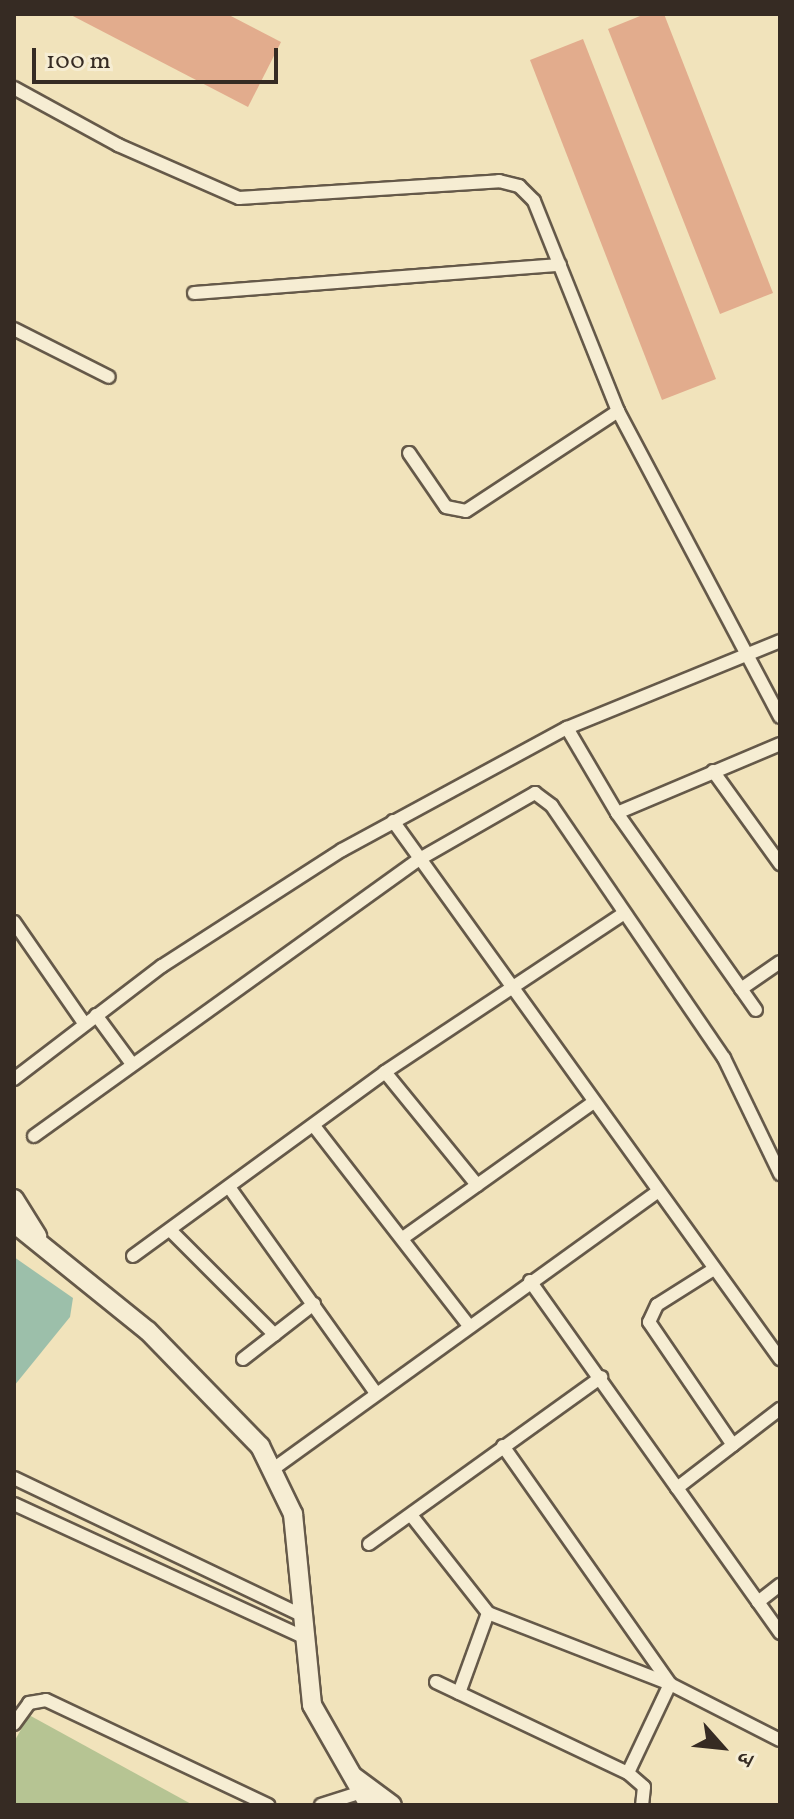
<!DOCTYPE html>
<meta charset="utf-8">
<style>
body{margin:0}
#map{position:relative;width:794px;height:1819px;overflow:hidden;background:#f1e3bb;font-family:Vollkorn,"Noto Serif Devanagari",serif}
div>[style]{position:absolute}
.green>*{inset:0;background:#b6c493}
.water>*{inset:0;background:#9cbfaa}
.building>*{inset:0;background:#e2ac8d}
.roads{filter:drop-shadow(2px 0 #655949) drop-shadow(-2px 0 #655949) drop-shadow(0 2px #655949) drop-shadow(0 -2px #655949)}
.minor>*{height:12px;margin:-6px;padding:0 6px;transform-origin:6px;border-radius:6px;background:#f6edd3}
.secondary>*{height:18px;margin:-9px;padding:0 9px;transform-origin:9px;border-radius:9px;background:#f6edd3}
span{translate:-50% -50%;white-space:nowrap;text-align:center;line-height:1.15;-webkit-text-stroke:6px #f6edd3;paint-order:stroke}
.frame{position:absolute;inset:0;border:16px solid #362b23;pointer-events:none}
.north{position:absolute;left:682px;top:1707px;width:80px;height:80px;-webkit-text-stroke:6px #f6edd3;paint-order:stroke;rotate:117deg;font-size:22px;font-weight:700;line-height:32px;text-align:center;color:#362b23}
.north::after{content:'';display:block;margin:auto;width:28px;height:36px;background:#362b23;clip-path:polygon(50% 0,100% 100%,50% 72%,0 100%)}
.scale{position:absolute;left:32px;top:48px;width:246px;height:36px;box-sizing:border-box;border:4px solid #362b23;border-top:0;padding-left:10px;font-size:24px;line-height:28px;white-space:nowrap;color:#362b23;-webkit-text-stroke:6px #f6edd3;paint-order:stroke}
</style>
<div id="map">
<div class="green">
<i style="clip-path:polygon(29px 1715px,193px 1805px,14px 1805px,14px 1742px)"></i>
</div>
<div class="water">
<i style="clip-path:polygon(14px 1257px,73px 1298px,70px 1317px,14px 1386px)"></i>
</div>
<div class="building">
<i style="clip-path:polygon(69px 14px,227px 14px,281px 42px,248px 107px)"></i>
<i style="clip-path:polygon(645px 14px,664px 14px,773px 293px,720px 314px,608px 29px)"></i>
<i style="clip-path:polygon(583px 39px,716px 379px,662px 400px,530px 60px)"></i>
</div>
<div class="roads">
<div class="minor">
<i style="left:14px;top:88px;width:119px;rotate:28.7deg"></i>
<i style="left:118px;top:145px;width:132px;rotate:23.7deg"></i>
<i style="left:239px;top:198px;width:261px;rotate:-3.7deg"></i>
<i style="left:499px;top:181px;width:21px;rotate:14deg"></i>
<i style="left:519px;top:186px;width:21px;rotate:45deg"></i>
<i style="left:534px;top:201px;width:226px;rotate:68.2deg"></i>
<i style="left:618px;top:411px;width:346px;rotate:62.1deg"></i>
<i style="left:194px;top:293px;width:367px;rotate:-4.4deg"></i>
<i style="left:14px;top:329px;width:106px;rotate:26.8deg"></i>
<i style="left:409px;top:453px;width:65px;rotate:55.6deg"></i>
<i style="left:446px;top:507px;width:20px;rotate:11deg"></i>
<i style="left:466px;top:511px;width:182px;rotate:-33.3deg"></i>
<i style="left:567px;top:728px;width:99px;rotate:59.5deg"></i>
<i style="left:617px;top:813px;width:241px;rotate:54.8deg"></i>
<i style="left:713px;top:771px;width:115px;rotate:54.2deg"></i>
<i style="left:617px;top:813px;width:177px;rotate:-22.9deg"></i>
<i style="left:393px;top:821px;width:663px;rotate:54.27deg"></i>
<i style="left:14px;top:922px;width:123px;rotate:55.3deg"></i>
<i style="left:741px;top:989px;width:47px;rotate:-34.7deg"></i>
<i style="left:96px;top:1015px;width:61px;rotate:53.7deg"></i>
<i style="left:385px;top:1072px;width:146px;rotate:50.8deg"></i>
<i style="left:14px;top:1079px;width:186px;rotate:-37.4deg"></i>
<i style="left:162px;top:966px;width:214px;rotate:-32.8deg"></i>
<i style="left:342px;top:850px;width:256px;rotate:-28.5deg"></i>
<i style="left:567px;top:728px;width:230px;rotate:-22.2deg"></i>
<i style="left:314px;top:1126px;width:253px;rotate:52.2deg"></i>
<i style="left:34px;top:1136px;width:473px;rotate:-35.7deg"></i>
<i style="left:418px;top:860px;width:135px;rotate:-29.8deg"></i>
<i style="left:535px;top:793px;width:21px;rotate:37deg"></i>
<i style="left:552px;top:806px;width:305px;rotate:55.7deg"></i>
<i style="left:724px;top:1058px;width:129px;rotate:64.2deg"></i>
<i style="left:229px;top:1187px;width:252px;rotate:54.5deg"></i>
<i style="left:170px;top:1230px;width:148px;rotate:45deg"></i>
<i style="left:403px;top:1238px;width:232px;rotate:-35.5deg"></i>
<i style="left:133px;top:1256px;width:312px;rotate:-36.1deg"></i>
<i style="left:385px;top:1072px;width:286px;rotate:-33.6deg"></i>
<i style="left:714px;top:1269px;width:67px;rotate:147.7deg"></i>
<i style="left:657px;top:1305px;width:19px;rotate:115deg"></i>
<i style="left:649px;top:1322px;width:149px;rotate:55.7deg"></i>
<i style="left:530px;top:1281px;width:432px;rotate:54.6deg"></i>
<i style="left:243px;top:1359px;width:90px;rotate:-37.8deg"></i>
<i style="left:503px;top:1446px;width:291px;rotate:54.9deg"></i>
<i style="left:670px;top:1684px;width:98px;rotate:115.3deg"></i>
<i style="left:273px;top:1469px;width:473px;rotate:-35.8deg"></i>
<i style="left:14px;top:1478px;width:318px;rotate:25.5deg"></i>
<i style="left:677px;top:1488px;width:130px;rotate:-37.5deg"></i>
<i style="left:14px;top:1504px;width:318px;rotate:24.7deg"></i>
<i style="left:411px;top:1515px;width:125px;rotate:51.8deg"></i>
<i style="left:488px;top:1613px;width:195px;rotate:21.3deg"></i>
<i style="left:670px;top:1684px;width:123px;rotate:27deg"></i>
<i style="left:369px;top:1544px;width:286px;rotate:-35.7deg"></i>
<i style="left:758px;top:1602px;width:28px;rotate:-38deg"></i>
<i style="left:436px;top:1682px;width:212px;rotate:25.4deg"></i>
<i style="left:628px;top:1773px;width:21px;rotate:41deg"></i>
<i style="left:644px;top:1787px;width:18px;rotate:96deg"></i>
<i style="left:459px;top:1693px;width:85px;rotate:-70.1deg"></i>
<i style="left:14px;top:1724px;width:26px;rotate:-54deg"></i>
<i style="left:29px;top:1703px;width:17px;rotate:-10deg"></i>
<i style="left:46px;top:1700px;width:246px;rotate:25.3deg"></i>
<i style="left:321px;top:1805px;width:49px;rotate:-17.7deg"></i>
</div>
<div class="secondary">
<i style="left:14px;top:1199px;width:44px;rotate:58.1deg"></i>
<i style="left:14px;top:1223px;width:172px;rotate:38.9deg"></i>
<i style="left:148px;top:1331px;width:161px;rotate:45.8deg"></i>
<i style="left:260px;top:1446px;width:76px;rotate:64.1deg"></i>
<i style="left:293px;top:1514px;width:192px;rotate:84.3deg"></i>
<i style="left:312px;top:1705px;width:115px;rotate:60.3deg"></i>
<i style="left:354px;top:1777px;width:47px;rotate:36.4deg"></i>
</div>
</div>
<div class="frame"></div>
<div class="north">उ</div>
<div class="scale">100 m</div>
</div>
